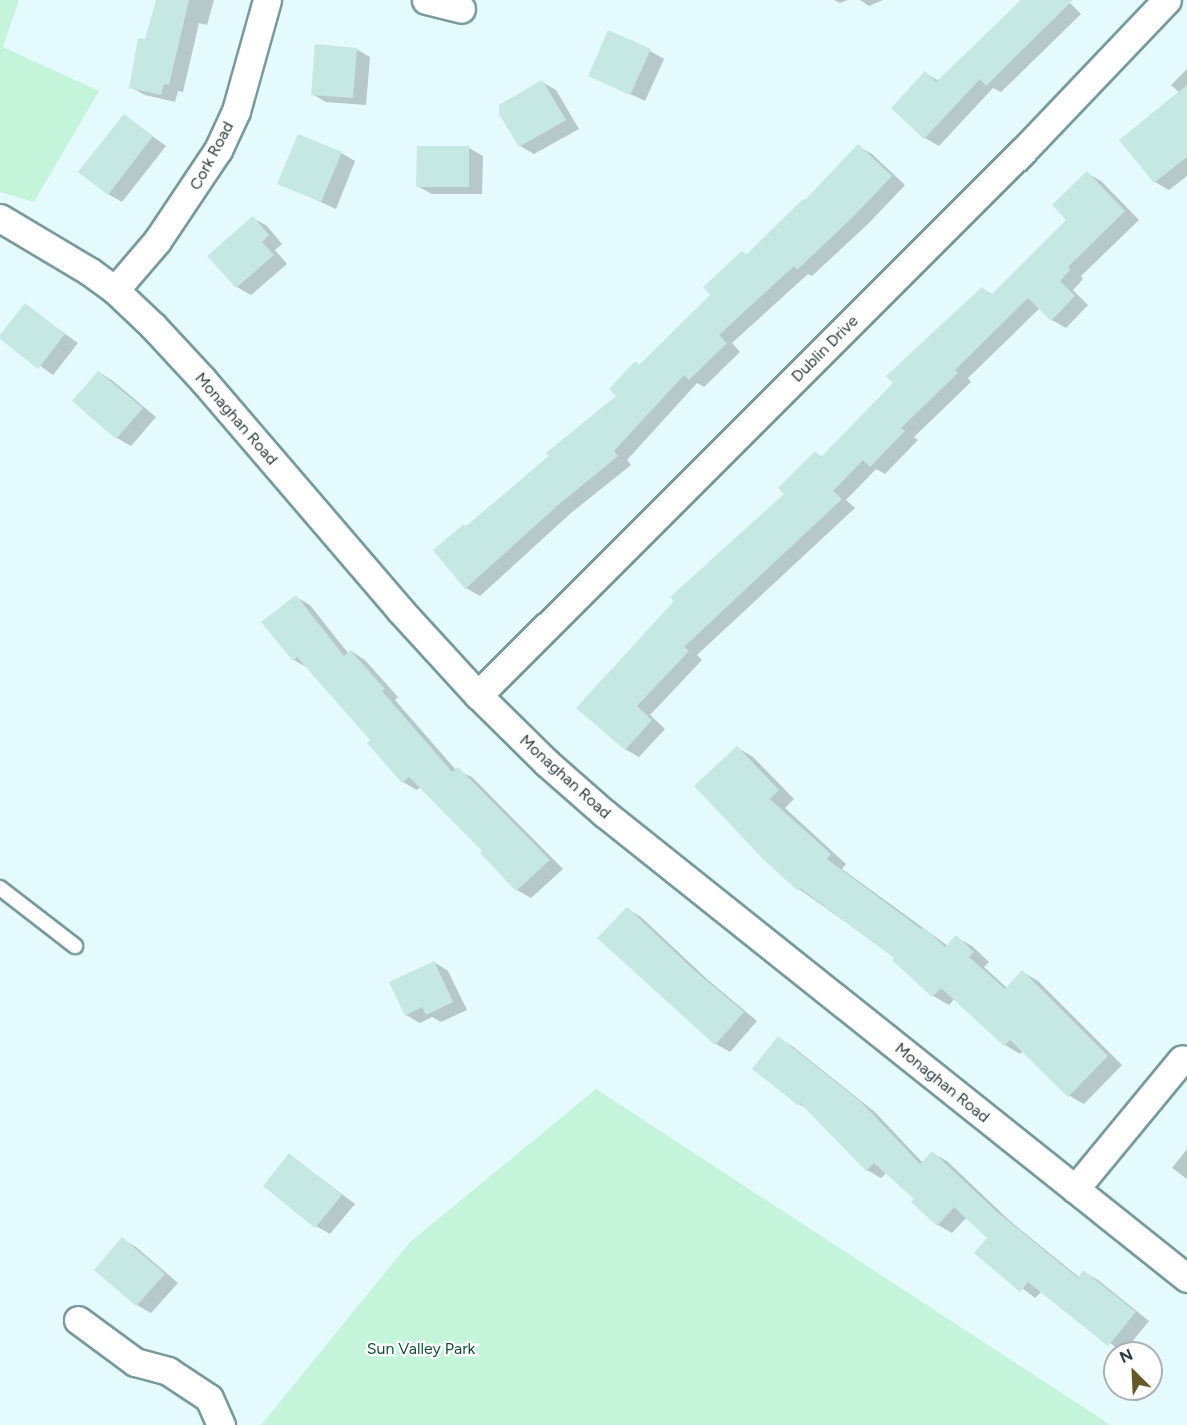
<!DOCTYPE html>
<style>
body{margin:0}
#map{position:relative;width:1187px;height:1425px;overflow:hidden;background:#e5fafd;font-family:Figtree,sans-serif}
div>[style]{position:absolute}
.green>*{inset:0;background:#c4f5db}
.shadow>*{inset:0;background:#0003}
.building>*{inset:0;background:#c5e8e2}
.roads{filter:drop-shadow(2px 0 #789a9e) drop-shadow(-2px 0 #789a9e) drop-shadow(0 2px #789a9e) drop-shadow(0 -2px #789a9e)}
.lane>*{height:14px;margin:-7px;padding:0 7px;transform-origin:7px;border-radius:7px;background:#fff}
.street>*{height:27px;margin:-13.5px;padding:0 13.5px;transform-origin:13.5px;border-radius:13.5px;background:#fff}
span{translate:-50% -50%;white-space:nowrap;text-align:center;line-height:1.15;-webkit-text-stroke:4.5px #fff;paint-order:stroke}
.street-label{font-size:16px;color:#2e3c3e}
.park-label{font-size:16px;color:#135138}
.north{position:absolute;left:1103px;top:1341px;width:60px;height:60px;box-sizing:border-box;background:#fff;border:2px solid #abb1b2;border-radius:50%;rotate:336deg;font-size:16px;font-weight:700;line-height:24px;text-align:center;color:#2e3c3e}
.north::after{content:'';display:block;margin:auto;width:21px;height:27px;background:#675926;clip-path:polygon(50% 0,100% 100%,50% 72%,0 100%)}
</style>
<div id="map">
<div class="green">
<i style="clip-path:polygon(0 0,19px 0,3px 47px,99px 91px,34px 202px,0 192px)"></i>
<i style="clip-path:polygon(596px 1089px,1103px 1420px,1110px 1425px,261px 1425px,410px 1242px)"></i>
</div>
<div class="shadow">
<i style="clip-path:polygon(157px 0,214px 0,207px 25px,199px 23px,183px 92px,178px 91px,175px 102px,145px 95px,130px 87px,140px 39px,146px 41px)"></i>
<i style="clip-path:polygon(834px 0,848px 0,840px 3px)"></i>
<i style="clip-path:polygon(860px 0,883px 0,869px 6px)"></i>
<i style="clip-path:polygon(1021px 0,1067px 0,1081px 14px,1001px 92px,993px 88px,939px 146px,925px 138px,925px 73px,939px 81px)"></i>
<i style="clip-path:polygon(356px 49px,370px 57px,366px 105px,326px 102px,312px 94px)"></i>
<i style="clip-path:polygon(650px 51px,664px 59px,645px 101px,590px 75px)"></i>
<i style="clip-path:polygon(1187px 69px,1187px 176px,1169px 190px,1155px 182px,1180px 93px,1171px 85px)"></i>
<i style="clip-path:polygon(542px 82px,556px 90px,579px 129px,534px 154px,520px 146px)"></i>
<i style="clip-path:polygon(124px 116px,166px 146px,122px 202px,108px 194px)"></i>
<i style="clip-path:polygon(858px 146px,872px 154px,905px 185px,869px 223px,812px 276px,808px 274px,732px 343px,740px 352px,704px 387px,697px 383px,627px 460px,631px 465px,571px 513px,480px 596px,466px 588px,467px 527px,618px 396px,636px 363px,640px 366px,712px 295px,743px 253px,747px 255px,805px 202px)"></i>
<i style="clip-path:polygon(469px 148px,483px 156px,482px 194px,432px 194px,417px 186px)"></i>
<i style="clip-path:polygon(341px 153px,355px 161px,336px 209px,279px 183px)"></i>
<i style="clip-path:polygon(1087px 173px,1101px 181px,1139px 220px,1081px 276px,1083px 279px,1073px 290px,1088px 305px,1066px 328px,1052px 320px,1040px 308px,968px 378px,971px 382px,914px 437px,918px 440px,885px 474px,876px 469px,846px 500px,855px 508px,697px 655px,702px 660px,650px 715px,665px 729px,639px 757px,625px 749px,579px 708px,787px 494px,815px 453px,823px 457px,983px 289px,993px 295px,1068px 220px)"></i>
<i style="clip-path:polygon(253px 218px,267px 226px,282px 244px,275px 250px,287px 264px,251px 295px,237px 287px)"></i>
<i style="clip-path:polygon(25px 305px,78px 343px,53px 375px,0 337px)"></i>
<i style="clip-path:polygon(99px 372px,113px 381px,156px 417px,131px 446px,117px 438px,74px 401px)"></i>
<i style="clip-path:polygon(296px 597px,310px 605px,348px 653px,351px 651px,365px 660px,398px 697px,395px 700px,456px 770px,472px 777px,563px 869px,531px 898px,517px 890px,482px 853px,485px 851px,421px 786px,417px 790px,403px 782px,372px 740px,308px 668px,294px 660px)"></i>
<i style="clip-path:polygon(738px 748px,753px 757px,794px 799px,785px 808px,846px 864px,842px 869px,948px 946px,956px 937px,972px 946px,989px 962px,984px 967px,1007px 988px,1023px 972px,1038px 981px,1122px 1065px,1084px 1104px,1068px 1095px,1023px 1051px,1020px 1054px,1005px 1045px,955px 998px,949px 1005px,933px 996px,894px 960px,896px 958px,799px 889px)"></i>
<i style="clip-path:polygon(627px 909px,641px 917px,708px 980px,757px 1021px,730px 1052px,716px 1044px,599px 938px)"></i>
<i style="clip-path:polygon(434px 962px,448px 971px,467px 1010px,441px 1022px,432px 1017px,420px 1023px,406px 1015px)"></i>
<i style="clip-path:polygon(778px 1038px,792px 1046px,875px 1112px,923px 1163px,932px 1153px,947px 1161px,1010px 1221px,1080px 1278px,1084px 1272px,1098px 1280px,1149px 1321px,1123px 1353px,1042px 1291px,1035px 1298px,976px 1253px,989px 1238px,967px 1217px,952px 1233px,938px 1225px,916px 1199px,887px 1172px,881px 1178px,867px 1170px,809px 1110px,799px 1104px)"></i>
<i style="clip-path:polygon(1187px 1149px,1187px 1179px,1172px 1168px)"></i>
<i style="clip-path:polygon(290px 1155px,355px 1204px,330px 1234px,316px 1226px)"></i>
<i style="clip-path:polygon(122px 1239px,136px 1247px,178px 1283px,151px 1313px,137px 1305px,96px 1270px)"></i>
</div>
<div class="building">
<i style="clip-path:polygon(156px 0,189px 0,169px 85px,164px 84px,161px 95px,129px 88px,138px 38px,145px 39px)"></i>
<i style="clip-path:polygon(1021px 0,1073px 0,986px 86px,980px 79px,924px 139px,891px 108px,925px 71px,936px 82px)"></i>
<i style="clip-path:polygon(608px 30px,651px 49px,630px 95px,588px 76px)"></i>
<i style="clip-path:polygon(315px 44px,357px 48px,353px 98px,311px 95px)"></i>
<i style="clip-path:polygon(542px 80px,566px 120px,519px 147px,499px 114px,499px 105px)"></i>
<i style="clip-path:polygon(1187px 85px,1187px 157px,1154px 183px,1119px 140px)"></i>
<i style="clip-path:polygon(124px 114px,153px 136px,108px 195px,78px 172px)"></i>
<i style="clip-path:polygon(298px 134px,342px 152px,321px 202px,277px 184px)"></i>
<i style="clip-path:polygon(858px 144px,892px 176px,855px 215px,797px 270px,794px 266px,719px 335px,727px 343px,689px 380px,684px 375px,614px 451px,618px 456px,557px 506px,465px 589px,433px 550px,464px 524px,466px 526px,549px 456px,546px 453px,616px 396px,609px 389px,635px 361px,639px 365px,710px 295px,703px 287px,742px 251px,746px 255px,803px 199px,805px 200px)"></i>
<i style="clip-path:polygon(417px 146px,469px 146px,469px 187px,416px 187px)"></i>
<i style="clip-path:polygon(1087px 171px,1125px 211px,1068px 267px,1070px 270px,1060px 281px,1075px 296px,1051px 321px,1028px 298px,955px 370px,958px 373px,901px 428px,905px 431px,870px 467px,863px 460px,833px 491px,842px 499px,684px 647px,689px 651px,637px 706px,652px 720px,625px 750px,576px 708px,674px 601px,670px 597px,784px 494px,778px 488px,815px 451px,821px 457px,893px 383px,886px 376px,982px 287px,991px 295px,1066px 220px,1052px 205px)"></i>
<i style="clip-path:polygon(253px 216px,269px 235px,262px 242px,274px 255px,236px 288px,207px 256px)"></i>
<i style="clip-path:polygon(25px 303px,65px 334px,38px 369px,0 339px,0 335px)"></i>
<i style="clip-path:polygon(98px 371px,143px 408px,116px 439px,72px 401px)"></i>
<i style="clip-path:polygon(296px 595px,344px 656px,350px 650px,385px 689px,382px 691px,452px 772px,458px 767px,550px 860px,516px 891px,480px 853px,482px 851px,409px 777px,402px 783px,367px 743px,370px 740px,297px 657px,293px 661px,261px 622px)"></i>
<i style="clip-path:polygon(737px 746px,779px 790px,770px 799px,831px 854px,827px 859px,921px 929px,923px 927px,945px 947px,956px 935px,974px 952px,969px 957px,1005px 989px,1022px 970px,1108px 1056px,1068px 1097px,1010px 1040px,1004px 1046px,941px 988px,932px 997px,892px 960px,894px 958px,800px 888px,798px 891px,764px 860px,694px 786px)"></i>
<i style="clip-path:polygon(627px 907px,694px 970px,744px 1012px,715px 1045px,597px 938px)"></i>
<i style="clip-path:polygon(434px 961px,453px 1002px,426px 1015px,422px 1007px,405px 1016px,389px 982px)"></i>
<i style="clip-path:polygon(778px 1036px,861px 1102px,920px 1164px,932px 1151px,996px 1211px,1078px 1278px,1083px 1270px,1136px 1312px,1108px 1346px,1028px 1282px,1020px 1292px,974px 1253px,987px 1238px,954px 1207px,937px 1226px,911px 1202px,914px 1199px,874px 1163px,866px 1171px,800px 1103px,799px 1106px,752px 1069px)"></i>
<i style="clip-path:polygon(289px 1153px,342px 1195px,315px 1228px,263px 1186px)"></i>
<i style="clip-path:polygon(122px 1237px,165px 1274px,136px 1306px,94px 1270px)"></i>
</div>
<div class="roads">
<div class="lane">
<i style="left:0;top:888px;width:95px;rotate:37.7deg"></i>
</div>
<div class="street">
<i style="left:426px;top:0;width:36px;rotate:14deg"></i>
<i style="left:0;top:218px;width:104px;rotate:30.8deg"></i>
<i style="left:89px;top:271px;width:32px;rotate:36deg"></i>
<i style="left:115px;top:290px;width:52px;rotate:43.5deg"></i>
<i style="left:153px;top:326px;width:74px;rotate:47.2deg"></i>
<i style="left:203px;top:380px;width:303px;rotate:49.4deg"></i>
<i style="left:400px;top:610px;width:115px;rotate:47.5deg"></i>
<i style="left:478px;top:695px;width:97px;rotate:44.6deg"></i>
<i style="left:547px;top:763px;width:76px;rotate:41.3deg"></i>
<i style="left:604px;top:813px;width:746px;rotate:38.58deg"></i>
<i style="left:115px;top:290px;width:65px;rotate:-49.4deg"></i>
<i style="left:157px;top:241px;width:110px;rotate:-56.2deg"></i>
<i style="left:218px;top:150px;width:43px;rotate:-65.2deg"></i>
<i style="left:236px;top:111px;width:115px;rotate:-74.4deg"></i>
<i style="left:478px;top:695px;width:769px;rotate:-44.95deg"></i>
<i style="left:1022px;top:152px;width:210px;rotate:-46.4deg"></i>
<i style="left:1075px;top:1189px;width:168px;rotate:-50.5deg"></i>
<i style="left:78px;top:1320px;width:71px;rotate:36.4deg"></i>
<i style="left:135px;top:1362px;width:34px;rotate:15deg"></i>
<i style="left:168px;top:1371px;width:49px;rotate:33.4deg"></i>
<i style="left:209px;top:1398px;width:30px;rotate:66deg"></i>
</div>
</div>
<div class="street-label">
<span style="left:212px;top:156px;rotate:-62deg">Cork Road</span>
<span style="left:825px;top:349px;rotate:-45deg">Dublin Drive</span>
<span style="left:236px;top:419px;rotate:49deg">Monaghan Road</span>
<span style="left:565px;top:777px;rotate:42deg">Monaghan Road</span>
<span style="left:942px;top:1083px;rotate:39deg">Monaghan Road</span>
</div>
<div class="park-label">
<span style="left:421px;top:1349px">Sun Valley Park</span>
</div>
<div class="north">N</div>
</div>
